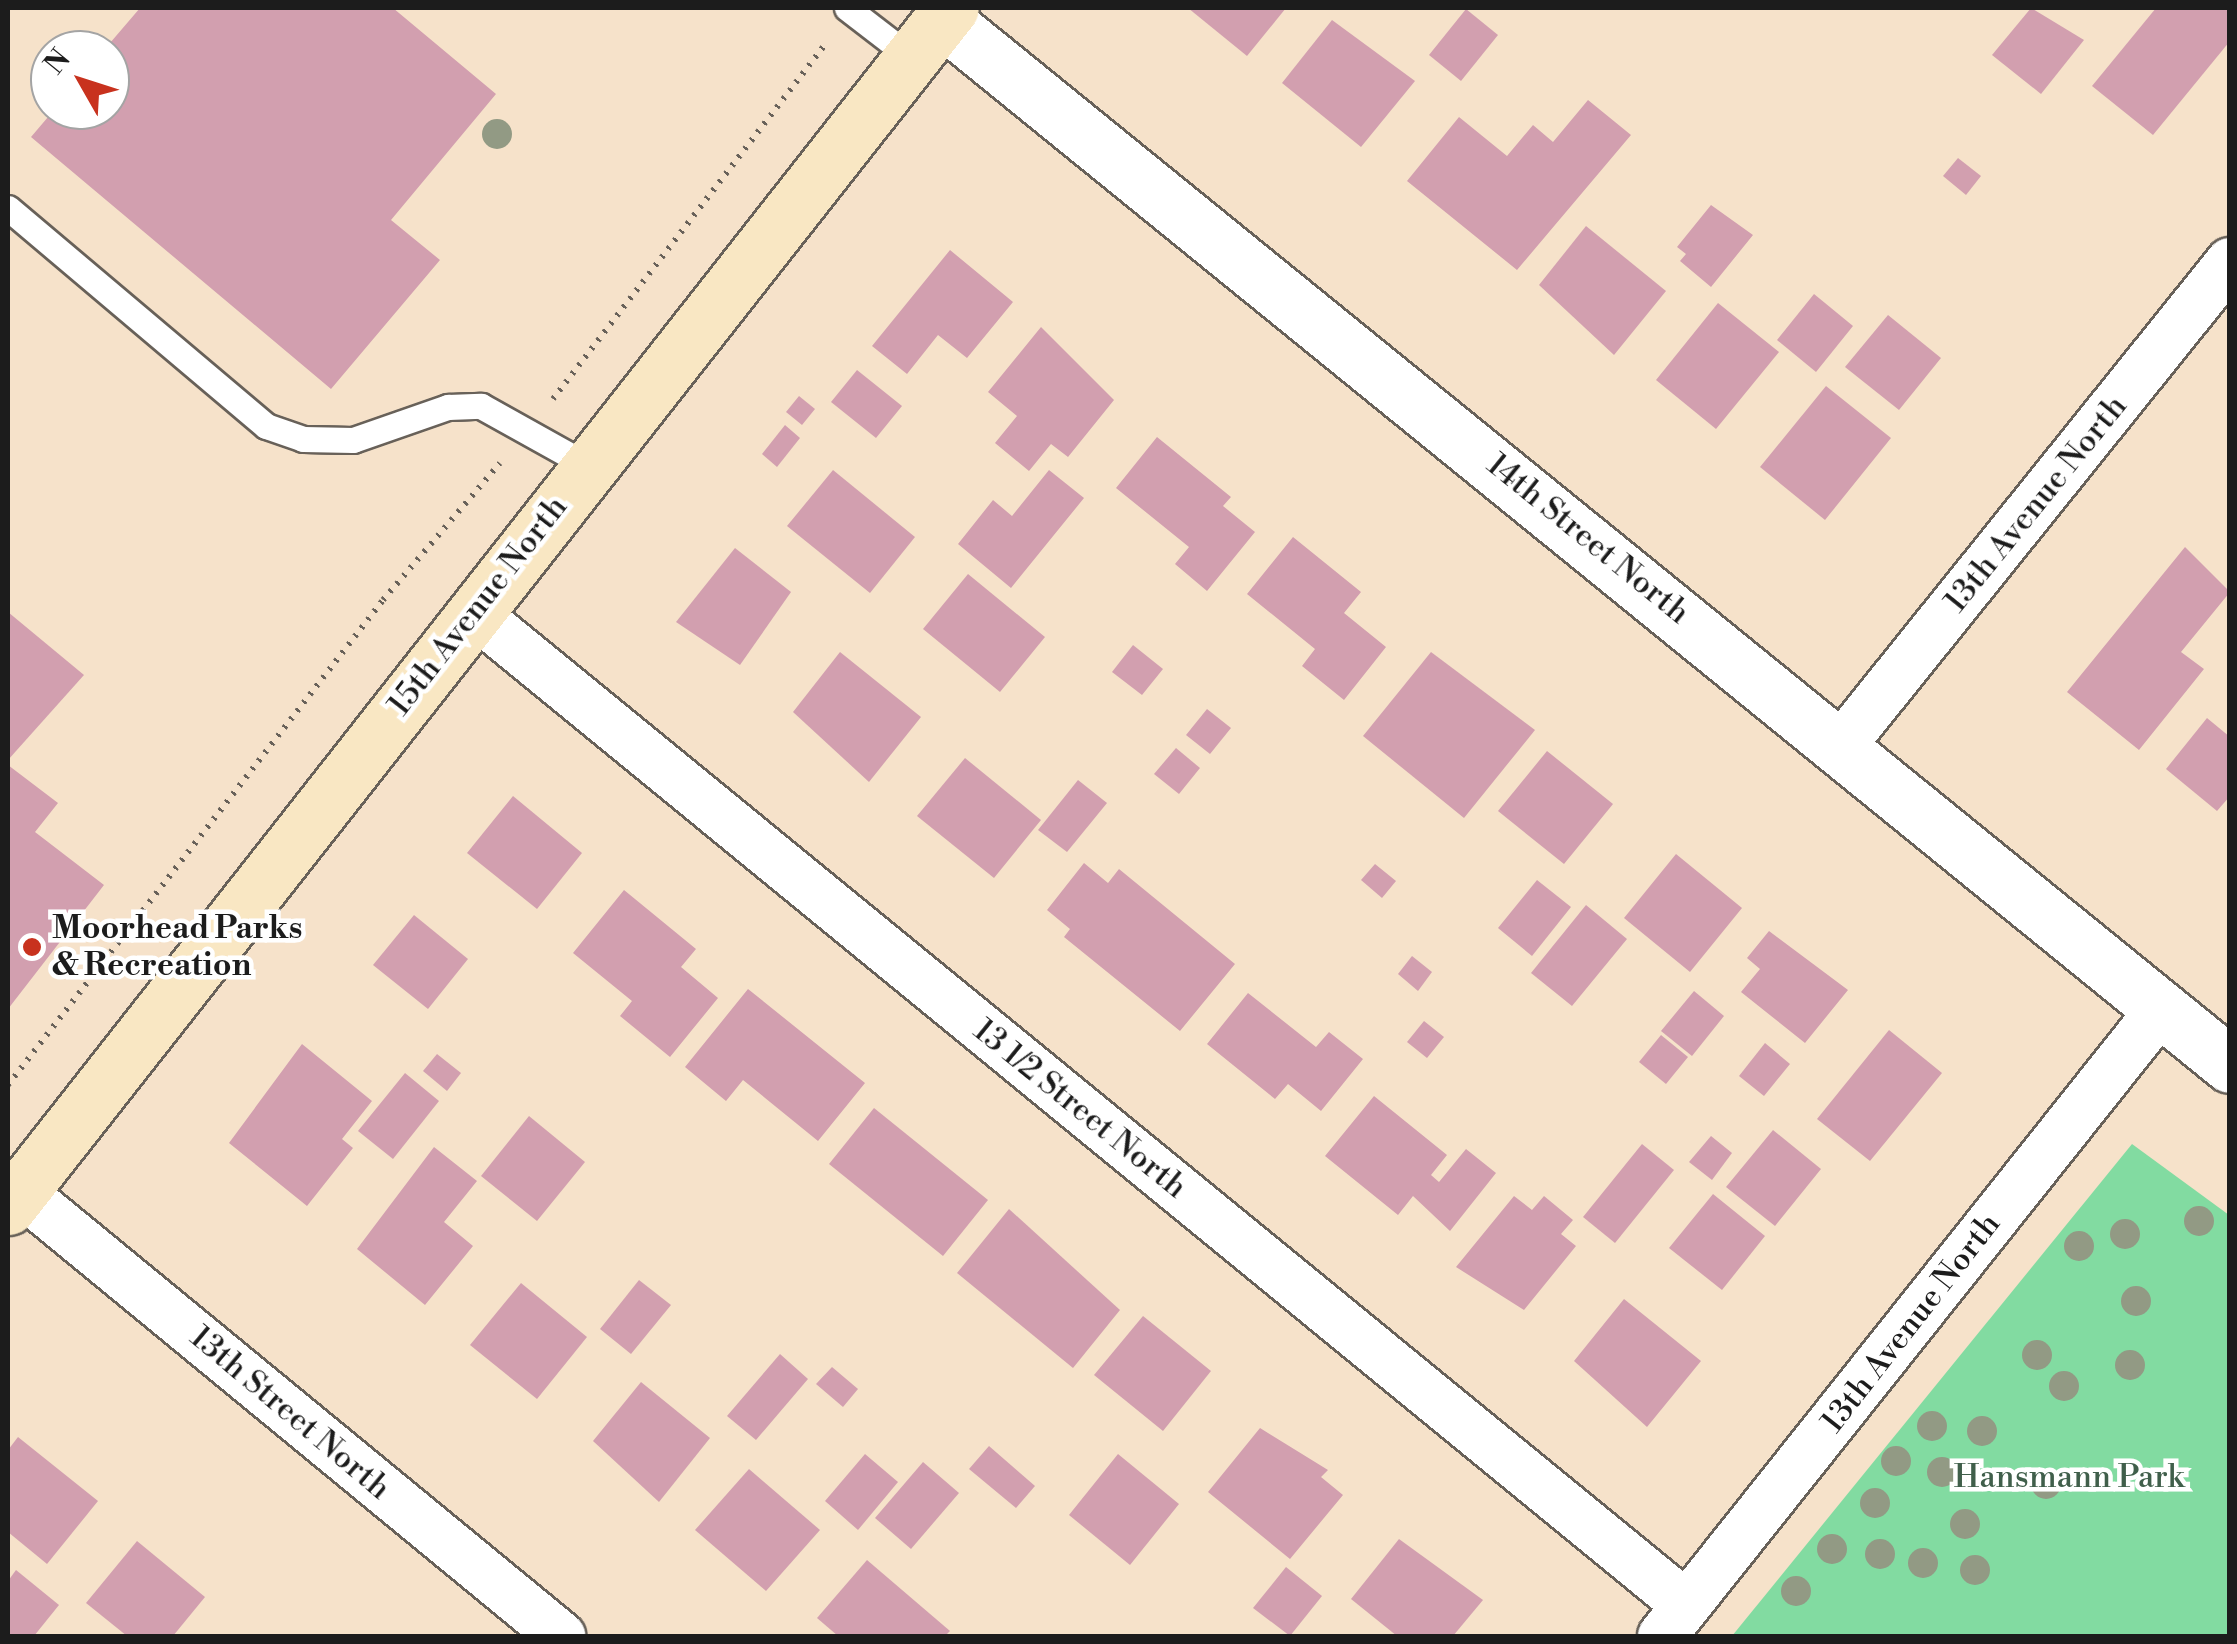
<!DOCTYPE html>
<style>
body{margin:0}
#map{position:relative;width:2237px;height:1644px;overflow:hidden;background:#f6e2ca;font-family:"Libre Bodoni",serif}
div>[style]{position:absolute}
.green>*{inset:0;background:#82dba1}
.building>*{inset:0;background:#d29faf}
.path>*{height:6px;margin-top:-3px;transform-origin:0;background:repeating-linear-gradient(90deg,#686159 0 2.5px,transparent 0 10.5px)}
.roads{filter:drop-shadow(2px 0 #686159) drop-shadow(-2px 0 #686159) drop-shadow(0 2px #686159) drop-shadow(0 -2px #686159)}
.service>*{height:25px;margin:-12.5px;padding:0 12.5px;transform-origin:12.5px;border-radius:12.5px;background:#fff}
.minor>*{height:48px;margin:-24px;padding:0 24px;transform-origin:24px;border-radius:24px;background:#fff}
.tertiary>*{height:55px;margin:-27.5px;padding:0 27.5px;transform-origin:27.5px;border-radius:27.5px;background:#fff}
.secondary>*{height:55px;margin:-27.5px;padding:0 27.5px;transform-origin:27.5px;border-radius:27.5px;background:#f9e7c3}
.trees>*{width:30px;height:30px;margin:-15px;border-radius:50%;background:#929a84}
.dots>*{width:28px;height:28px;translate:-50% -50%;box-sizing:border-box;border:5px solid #fff;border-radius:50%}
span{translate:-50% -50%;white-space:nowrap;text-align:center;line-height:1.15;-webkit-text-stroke:9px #fff;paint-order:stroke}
.street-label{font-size:32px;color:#1c1c1c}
.poi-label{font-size:32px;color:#1c1c1c;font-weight:700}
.left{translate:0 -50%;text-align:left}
.park-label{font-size:32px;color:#405f4b}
.frame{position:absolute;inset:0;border:10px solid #1c1c1c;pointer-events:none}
.north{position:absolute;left:30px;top:30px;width:100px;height:100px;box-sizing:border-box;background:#fff;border:2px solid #a4a4a4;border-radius:50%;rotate:309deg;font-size:28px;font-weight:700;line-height:40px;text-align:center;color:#1c1c1c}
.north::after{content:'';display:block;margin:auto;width:35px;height:45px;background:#c8321e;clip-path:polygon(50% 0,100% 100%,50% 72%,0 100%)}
</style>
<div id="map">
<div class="green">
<i style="clip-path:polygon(2132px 1144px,2229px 1215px,2229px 1636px,1732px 1636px)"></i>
</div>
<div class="building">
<i style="clip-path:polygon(140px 8px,393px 8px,496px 94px,391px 220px,440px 260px,331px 389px,31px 137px,54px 110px,110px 110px,104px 50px)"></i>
<i style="clip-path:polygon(1188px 8px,1286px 8px,1247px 56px)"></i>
<i style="clip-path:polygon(2031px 8px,2084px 40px,2041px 94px,1992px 55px)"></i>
<i style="clip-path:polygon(2156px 8px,2230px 8px,2230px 41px,2153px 135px,2092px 86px)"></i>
<i style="clip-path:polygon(1466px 9px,1498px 35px,1461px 81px,1429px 55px)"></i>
<i style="clip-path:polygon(1332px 20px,1415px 81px,1361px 147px,1282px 83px)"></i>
<i style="clip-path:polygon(1588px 100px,1631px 135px,1517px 270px,1407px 181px,1459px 117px,1507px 156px,1533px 125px,1553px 142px)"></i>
<i style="clip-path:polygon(1958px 158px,1981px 176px,1966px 195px,1943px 176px)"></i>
<i style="clip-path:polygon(1711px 205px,1753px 235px,1711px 287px,1680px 261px,1686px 254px,1677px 247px)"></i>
<i style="clip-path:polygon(1586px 226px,1666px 291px,1614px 355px,1539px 285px)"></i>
<i style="clip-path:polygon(950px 250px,1013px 302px,967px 358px,938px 335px,907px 374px,872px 346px)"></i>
<i style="clip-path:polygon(1814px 294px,1853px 326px,1816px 372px,1777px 340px)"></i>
<i style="clip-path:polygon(1718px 303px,1779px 352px,1716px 429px,1656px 380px)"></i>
<i style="clip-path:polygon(1888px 315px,1941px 358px,1899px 410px,1845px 367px)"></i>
<i style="clip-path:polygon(1041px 327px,1114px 400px,1068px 457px,1051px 444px,1029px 471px,995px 443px,1017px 416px,988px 392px)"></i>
<i style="clip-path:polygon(857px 370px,902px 406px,876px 438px,831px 402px)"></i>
<i style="clip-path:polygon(1826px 386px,1891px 438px,1825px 520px,1760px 467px)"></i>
<i style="clip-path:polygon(799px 396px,815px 409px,802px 425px,786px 412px)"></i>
<i style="clip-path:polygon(785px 425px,800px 438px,777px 467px,762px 454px)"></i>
<i style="clip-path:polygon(1157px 437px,1231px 497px,1223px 506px,1255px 532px,1207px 591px,1175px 564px,1189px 547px,1116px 488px)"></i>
<i style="clip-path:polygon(833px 470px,915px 537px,870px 593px,787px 526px)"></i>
<i style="clip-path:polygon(1049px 470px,1084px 498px,1011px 588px,958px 544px,993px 500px,1012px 516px)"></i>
<i style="clip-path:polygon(1293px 537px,1361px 592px,1344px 613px,1386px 647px,1344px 700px,1302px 666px,1315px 649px,1247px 594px)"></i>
<i style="clip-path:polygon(2185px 547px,2230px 592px,2181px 652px,2204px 669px,2139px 750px,2067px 692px)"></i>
<i style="clip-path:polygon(735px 548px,791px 592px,740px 665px,676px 622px)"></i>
<i style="clip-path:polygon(968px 574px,1045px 637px,1000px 692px,923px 629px)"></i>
<i style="clip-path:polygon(8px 612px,84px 675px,8px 760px)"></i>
<i style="clip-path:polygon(1133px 645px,1163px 669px,1142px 695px,1112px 672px)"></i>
<i style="clip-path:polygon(840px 652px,921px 717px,869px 782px,793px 712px)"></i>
<i style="clip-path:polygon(1431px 652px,1535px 730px,1464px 818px,1363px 736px)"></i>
<i style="clip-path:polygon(1207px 709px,1231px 728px,1210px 754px,1186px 735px)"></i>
<i style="clip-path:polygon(2207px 718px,2230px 737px,2230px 796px,2217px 811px,2166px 769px)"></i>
<i style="clip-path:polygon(1176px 748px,1200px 768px,1179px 794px,1154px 774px)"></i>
<i style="clip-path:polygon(1547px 751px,1613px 804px,1564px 864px,1498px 811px)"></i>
<i style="clip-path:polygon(965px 758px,1041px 820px,994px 878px,917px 816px)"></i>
<i style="clip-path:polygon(8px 765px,58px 803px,35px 832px,104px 885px,8px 1009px)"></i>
<i style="clip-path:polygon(1078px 780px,1107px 803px,1067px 852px,1038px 830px)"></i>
<i style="clip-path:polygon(513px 796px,582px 853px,537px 909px,467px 853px)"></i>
<i style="clip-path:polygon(1676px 854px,1742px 908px,1690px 972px,1624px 918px)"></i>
<i style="clip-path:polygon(1084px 863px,1108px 883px,1119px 869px,1235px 964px,1180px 1031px,1064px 937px,1070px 929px,1047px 910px)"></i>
<i style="clip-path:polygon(1375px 864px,1396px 881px,1382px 898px,1361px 880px)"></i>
<i style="clip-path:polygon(1537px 880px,1571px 907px,1532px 956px,1498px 928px)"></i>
<i style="clip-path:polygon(624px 890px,696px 949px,681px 967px,718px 998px,670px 1057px,620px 1016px,632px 1001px,573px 953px)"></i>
<i style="clip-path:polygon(1586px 905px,1627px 939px,1572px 1006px,1531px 973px)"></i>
<i style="clip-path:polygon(414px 915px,468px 959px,428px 1009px,373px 965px)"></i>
<i style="clip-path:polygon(1769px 931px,1848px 990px,1805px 1043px,1741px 992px,1760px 969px,1747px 958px)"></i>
<i style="clip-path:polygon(1412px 956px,1432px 972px,1418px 991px,1398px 974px)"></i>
<i style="clip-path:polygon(748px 989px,865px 1083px,818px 1141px,743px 1080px,726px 1101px,685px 1067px)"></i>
<i style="clip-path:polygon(1694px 991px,1724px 1016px,1692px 1056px,1661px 1031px)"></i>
<i style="clip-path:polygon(1248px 993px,1316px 1047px,1329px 1032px,1363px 1059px,1321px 1111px,1288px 1084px,1275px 1099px,1207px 1044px)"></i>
<i style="clip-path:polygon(1424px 1021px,1444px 1037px,1427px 1058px,1407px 1042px)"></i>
<i style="clip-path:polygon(1889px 1030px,1942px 1073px,1870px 1161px,1817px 1119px)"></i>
<i style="clip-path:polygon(1661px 1035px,1688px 1057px,1666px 1084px,1639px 1062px)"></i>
<i style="clip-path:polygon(1765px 1043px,1790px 1064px,1764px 1096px,1739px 1076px)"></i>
<i style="clip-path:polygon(302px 1044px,372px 1101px,342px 1139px,353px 1148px,307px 1206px,229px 1143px)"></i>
<i style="clip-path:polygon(437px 1054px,461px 1073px,447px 1091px,423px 1071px)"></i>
<i style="clip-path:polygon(405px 1073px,439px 1101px,393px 1159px,358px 1131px)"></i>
<i style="clip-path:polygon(1374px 1096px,1447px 1155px,1431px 1175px,1439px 1182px,1466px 1149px,1496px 1173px,1450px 1231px,1413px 1196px,1398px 1215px,1325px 1156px)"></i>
<i style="clip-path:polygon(874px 1108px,988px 1200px,943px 1256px,829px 1164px)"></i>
<i style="clip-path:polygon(529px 1116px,585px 1162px,537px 1221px,481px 1176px)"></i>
<i style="clip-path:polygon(1773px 1130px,1821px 1169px,1775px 1226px,1726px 1187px)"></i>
<i style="clip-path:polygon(1711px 1136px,1732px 1153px,1712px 1180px,1689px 1162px)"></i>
<i style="clip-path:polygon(1642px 1144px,1674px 1170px,1615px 1243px,1583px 1217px)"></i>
<i style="clip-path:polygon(434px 1147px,477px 1181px,444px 1222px,473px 1246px,425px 1305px,357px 1249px)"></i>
<i style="clip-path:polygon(1713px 1194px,1765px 1236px,1722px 1290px,1669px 1248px)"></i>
<i style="clip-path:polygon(1514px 1196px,1532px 1210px,1544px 1196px,1573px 1220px,1561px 1234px,1576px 1246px,1524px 1310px,1456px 1267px)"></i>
<i style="clip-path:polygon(1009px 1209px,1120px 1310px,1073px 1368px,957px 1273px)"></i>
<i style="clip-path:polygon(639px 1280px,671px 1305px,631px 1354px,600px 1329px)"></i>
<i style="clip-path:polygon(521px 1283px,587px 1337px,537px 1399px,470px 1345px)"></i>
<i style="clip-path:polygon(1624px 1299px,1701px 1361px,1647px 1427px,1574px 1361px)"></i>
<i style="clip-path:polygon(1143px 1316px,1211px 1371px,1163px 1431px,1094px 1375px)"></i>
<i style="clip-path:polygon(780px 1354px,808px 1379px,756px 1440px,727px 1416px)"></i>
<i style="clip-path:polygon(832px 1367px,858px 1389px,843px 1407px,816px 1384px)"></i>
<i style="clip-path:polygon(641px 1382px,710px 1438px,659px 1502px,593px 1441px)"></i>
<i style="clip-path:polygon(1260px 1428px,1328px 1470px,1321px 1477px,1343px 1495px,1290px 1559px,1208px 1492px)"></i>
<i style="clip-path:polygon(18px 1437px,98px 1501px,47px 1564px,8px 1532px,8px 1450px)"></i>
<i style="clip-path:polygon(989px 1446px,1035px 1486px,1016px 1508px,969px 1469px)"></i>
<i style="clip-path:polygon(865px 1454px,898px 1482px,858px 1530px,825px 1501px)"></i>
<i style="clip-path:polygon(1118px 1454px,1179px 1504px,1130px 1565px,1069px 1515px)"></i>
<i style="clip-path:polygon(923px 1462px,959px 1493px,911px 1549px,875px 1518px)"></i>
<i style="clip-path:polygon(749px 1469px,820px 1530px,766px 1591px,695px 1530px)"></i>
<i style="clip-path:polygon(1399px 1539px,1483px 1600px,1453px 1636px,1397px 1636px,1351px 1599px)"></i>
<i style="clip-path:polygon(137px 1541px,205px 1597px,173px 1636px,127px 1636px,86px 1603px)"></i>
<i style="clip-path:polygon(867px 1560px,950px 1631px,945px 1636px,838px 1636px,817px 1618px)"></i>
<i style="clip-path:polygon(1286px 1567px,1322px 1596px,1290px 1636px,1253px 1608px)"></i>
<i style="clip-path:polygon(16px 1570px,59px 1605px,34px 1636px,8px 1636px,8px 1581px)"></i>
</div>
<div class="path">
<i style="left:553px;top:399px;width:447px;rotate:-52.5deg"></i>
<i style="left:8px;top:1085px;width:613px;rotate:-52.29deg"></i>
<i style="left:383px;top:600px;width:180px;rotate:-49.5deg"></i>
</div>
<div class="roads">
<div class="service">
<i style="left:847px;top:8px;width:82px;rotate:37.6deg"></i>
<i style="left:8px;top:208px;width:338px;rotate:40.2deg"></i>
<i style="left:266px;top:426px;width:39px;rotate:19deg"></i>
<i style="left:303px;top:439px;width:50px;rotate:1.1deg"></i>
<i style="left:353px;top:440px;width:101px;rotate:-19.2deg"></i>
<i style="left:448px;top:407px;width:33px;rotate:-2deg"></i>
<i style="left:481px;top:406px;width:124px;rotate:29.1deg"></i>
</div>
<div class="minor">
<i style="left:473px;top:612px;width:1568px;rotate:39.3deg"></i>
<i style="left:1841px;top:746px;width:621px;rotate:-51.21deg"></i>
<i style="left:20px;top:1191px;width:701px;rotate:39.44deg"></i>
<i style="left:1662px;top:1636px;width:801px;rotate:-51.49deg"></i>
</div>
<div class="tertiary">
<i style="left:942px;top:19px;width:1659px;rotate:39.08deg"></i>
</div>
<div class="secondary">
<i style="left:8px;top:1207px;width:1525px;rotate:-51.82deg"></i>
</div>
</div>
<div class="trees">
<i style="left:497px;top:134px"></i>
<i style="left:2199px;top:1221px"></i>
<i style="left:2125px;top:1234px"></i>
<i style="left:2079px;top:1246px"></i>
<i style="left:2136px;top:1301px"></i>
<i style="left:2037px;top:1355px"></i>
<i style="left:2130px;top:1365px"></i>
<i style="left:2064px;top:1386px"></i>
<i style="left:1932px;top:1426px"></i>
<i style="left:1982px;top:1431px"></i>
<i style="left:1896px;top:1461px"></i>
<i style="left:1942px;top:1472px"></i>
<i style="left:2046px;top:1484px"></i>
<i style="left:1875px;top:1503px"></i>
<i style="left:1965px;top:1524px"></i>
<i style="left:1832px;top:1549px"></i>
<i style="left:1880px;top:1554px"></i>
<i style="left:1923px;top:1563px"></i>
<i style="left:1975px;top:1570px"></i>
<i style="left:1796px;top:1591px"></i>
</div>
<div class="dots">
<i style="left:32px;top:947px;background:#c8321e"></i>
</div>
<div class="street-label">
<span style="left:2036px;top:504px;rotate:-51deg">13th Avenue North</span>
<span style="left:1588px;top:539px;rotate:39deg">14th Street North</span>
<span style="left:478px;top:606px;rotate:-52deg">15th Avenue North</span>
<span style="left:1080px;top:1109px;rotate:39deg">13 1/2 Street North</span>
<span style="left:1911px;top:1323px;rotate:-52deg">13th Avenue North</span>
<span style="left:290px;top:1413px;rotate:40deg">13th Street North</span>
</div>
<div class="poi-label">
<span class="left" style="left:52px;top:947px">Moorhead Parks<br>&amp; Recreation</span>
</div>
<div class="park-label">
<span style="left:2069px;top:1477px">Hansmann Park</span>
</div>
<div class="frame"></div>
<div class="north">N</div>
</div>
